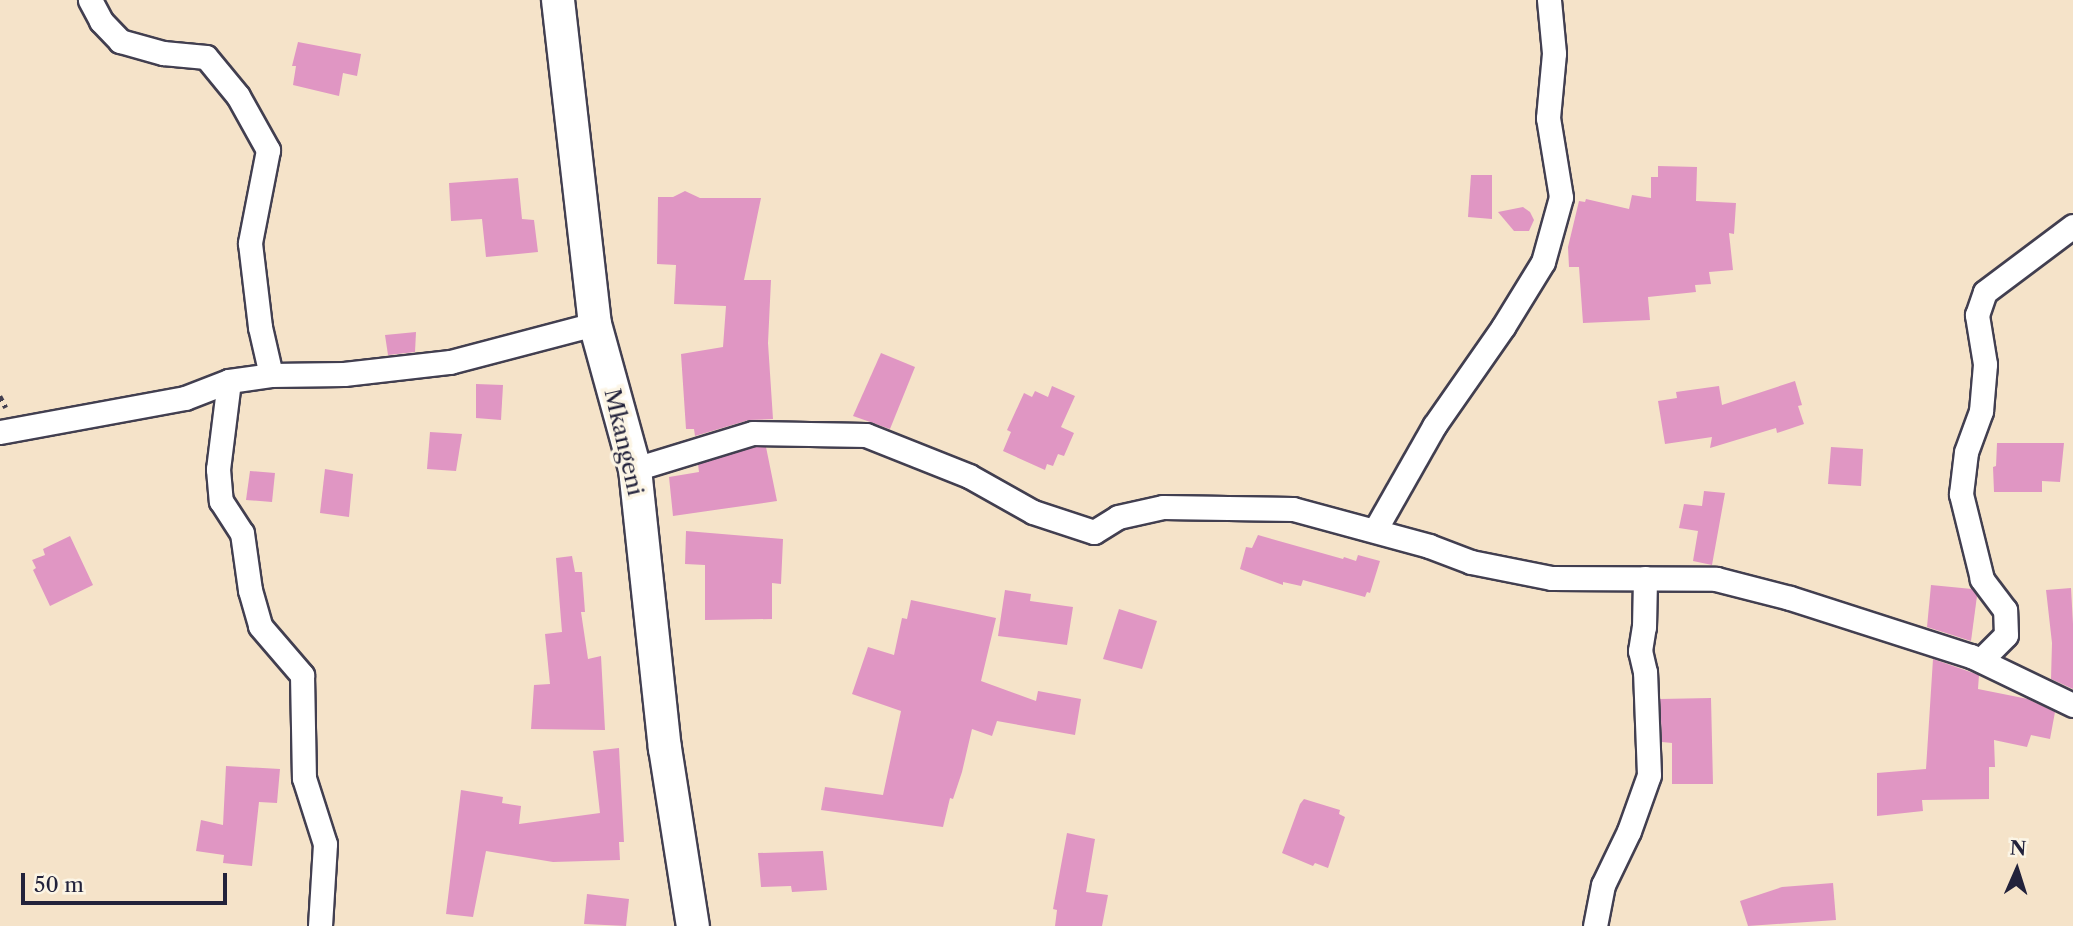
<!DOCTYPE html>
<style>
body{margin:0}
#map{position:relative;width:2073px;height:926px;overflow:hidden;background:#f5e3c9;font-family:"Libre Caslon Text",serif}
div>[style]{position:absolute}
.building>*{inset:0;background:#e096c3}
.path>*{height:4.5px;margin-top:-2.25px;transform-origin:0;background:repeating-linear-gradient(90deg,#423f50 0 5px,transparent 0 10px)}
.roads{filter:drop-shadow(2px 0 #423f50) drop-shadow(-2px 0 #423f50) drop-shadow(0 2px #423f50) drop-shadow(0 -2px #423f50)}
.street>*{height:23px;margin:-11.5px;padding:0 11.5px;transform-origin:11.5px;border-radius:11.5px;background:#fff}
.secondary>*{height:32px;margin:-16px;padding:0 16px;transform-origin:16px;border-radius:16px;background:#fff}
span{translate:-50% -50%;white-space:nowrap;text-align:center;line-height:1.15;-webkit-text-stroke:7px #fcf5e5;paint-order:stroke}
.street-label{font-size:23px;color:#22223b}
.north{position:absolute;left:1982px;top:835px;width:70px;height:70px;-webkit-text-stroke:5px #fcf5e5;paint-order:stroke;rotate:3deg;font-size:19px;font-weight:700;line-height:28px;text-align:center;color:#22223b}
.north::after{content:'';display:block;margin:auto;width:24px;height:32px;background:#22223b;clip-path:polygon(50% 0,100% 100%,50% 72%,0 100%)}
.scale{position:absolute;left:21px;top:873px;width:206px;height:32px;box-sizing:border-box;border:4px solid #22223b;border-top:0;padding-left:9px;font-size:21px;line-height:24px;white-space:nowrap;color:#22223b;-webkit-text-stroke:5px #fcf5e5;paint-order:stroke}
</style>
<div id="map">
<div class="building">
<i style="clip-path:polygon(298px 42px,361px 54px,357px 76px,343px 73px,339px 96px,293px 85px,296px 66px,292px 66px)"></i>
<i style="clip-path:polygon(1658px 166px,1697px 167px,1696px 201px,1736px 203px,1734px 234px,1729px 233px,1733px 270px,1709px 272px,1711px 284px,1695px 285px,1696px 292px,1648px 297px,1650px 320px,1583px 323px,1579px 267px,1569px 267px,1568px 247px,1579px 201px,1585px 202px,1586px 199px,1629px 209px,1632px 195px,1651px 198px,1651px 177px,1658px 177px)"></i>
<i style="clip-path:polygon(1471px 175px,1492px 175px,1492px 219px,1468px 217px)"></i>
<i style="clip-path:polygon(518px 178px,522px 219px,534px 220px,538px 252px,486px 257px,482px 219px,451px 221px,449px 183px)"></i>
<i style="clip-path:polygon(685px 191px,700px 198px,761px 198px,744px 280px,771px 280px,768px 343px,773px 419px,749px 420px,695px 436px,694px 429px,686px 429px,681px 354px,723px 347px,726px 306px,674px 304px,676px 265px,657px 264px,658px 197px,673px 197px)"></i>
<i style="clip-path:polygon(1523px 207px,1530px 212px,1534px 220px,1529px 231px,1514px 231px,1498px 212px)"></i>
<i style="clip-path:polygon(416px 332px,415px 352px,388px 355px,385px 335px)"></i>
<i style="clip-path:polygon(881px 353px,915px 367px,890px 429px,853px 416px)"></i>
<i style="clip-path:polygon(1795px 381px,1802px 405px,1798px 406px,1804px 424px,1777px 433px,1776px 428px,1710px 448px,1712px 437px,1665px 444px,1658px 401px,1677px 398px,1676px 392px,1719px 386px,1722px 405px)"></i>
<i style="clip-path:polygon(476px 384px,503px 385px,501px 420px,476px 418px)"></i>
<i style="clip-path:polygon(1052px 386px,1075px 396px,1061px 427px,1074px 433px,1064px 456px,1058px 454px,1053px 466px,1047px 464px,1045px 470px,1003px 451px,1011px 432px,1007px 430px,1024px 393px,1032px 397px,1035px 391px,1048px 397px)"></i>
<i style="clip-path:polygon(430px 432px,462px 434px,456px 471px,427px 469px)"></i>
<i style="clip-path:polygon(1997px 443px,2064px 443px,2060px 482px,2042px 481px,2042px 492px,1994px 492px,1993px 467px,1996px 466px)"></i>
<i style="clip-path:polygon(755px 447px,766px 447px,777px 501px,673px 516px,669px 477px,699px 472px,698px 464px)"></i>
<i style="clip-path:polygon(1831px 447px,1863px 449px,1861px 486px,1828px 484px)"></i>
<i style="clip-path:polygon(325px 469px,353px 474px,349px 517px,320px 513px)"></i>
<i style="clip-path:polygon(250px 471px,275px 473px,272px 502px,246px 500px)"></i>
<i style="clip-path:polygon(1704px 491px,1725px 493px,1712px 565px,1693px 561px,1698px 531px,1679px 528px,1684px 504px,1702px 506px)"></i>
<i style="clip-path:polygon(686px 531px,783px 539px,781px 584px,772px 583px,772px 619px,705px 620px,705px 565px,685px 564px)"></i>
<i style="clip-path:polygon(1258px 535px,1343px 559px,1344px 557px,1356px 561px,1358px 555px,1380px 561px,1370px 593px,1367px 592px,1365px 597px,1303px 580px,1301px 586px,1283px 582px,1283px 585px,1240px 569px,1246px 547px,1252px 548px)"></i>
<i style="clip-path:polygon(70px 536px,93px 585px,50px 606px,33px 570px,36px 568px,32px 560px,45px 555px,43px 549px)"></i>
<i style="clip-path:polygon(572px 556px,575px 572px,582px 572px,585px 612px,581px 612px,588px 659px,601px 656px,605px 730px,531px 729px,534px 685px,550px 684px,545px 634px,562px 632px,556px 558px)"></i>
<i style="clip-path:polygon(1931px 585px,1972px 589px,1977px 596px,1971px 641px,1927px 627px)"></i>
<i style="clip-path:polygon(2071px 588px,2073px 624px,2073px 689px,2051px 679px,2052px 643px,2046px 590px)"></i>
<i style="clip-path:polygon(1005px 590px,1031px 594px,1030px 601px,1073px 607px,1067px 645px,998px 636px)"></i>
<i style="clip-path:polygon(911px 600px,996px 618px,981px 681px,1036px 701px,1038px 691px,1081px 699px,1075px 735px,997px 721px,992px 736px,972px 729px,962px 772px,953px 799px,950px 798px,943px 827px,821px 810px,825px 787px,883px 795px,901px 711px,852px 694px,868px 647px,894px 655px,902px 618px,907px 619px)"></i>
<i style="clip-path:polygon(1119px 609px,1157px 621px,1142px 669px,1103px 659px)"></i>
<i style="clip-path:polygon(1933px 659px,1979px 675px,1978px 689px,2028px 699px,2055px 712px,2050px 739px,2031px 735px,2027px 747px,1994px 740px,1995px 767px,1989px 767px,1989px 799px,1922px 800px,1923px 811px,1877px 816px,1877px 773px,1926px 769px)"></i>
<i style="clip-path:polygon(1711px 698px,1713px 784px,1672px 784px,1672px 743px,1662px 742px,1660px 699px)"></i>
<i style="clip-path:polygon(619px 748px,624px 842px,619px 842px,620px 860px,553px 862px,486px 851px,473px 917px,446px 914px,461px 790px,503px 797px,502px 803px,521px 806px,519px 824px,600px 813px,593px 751px)"></i>
<i style="clip-path:polygon(226px 766px,280px 769px,277px 803px,259px 802px,252px 866px,223px 863px,224px 855px,196px 851px,201px 820px,223px 825px)"></i>
<i style="clip-path:polygon(1304px 799px,1340px 810px,1339px 814px,1345px 817px,1328px 868px,1315px 863px,1313px 866px,1282px 853px,1300px 804px)"></i>
<i style="clip-path:polygon(1067px 833px,1095px 839px,1086px 892px,1108px 895px,1102px 926px,1055px 926px,1057px 910px,1053px 909px)"></i>
<i style="clip-path:polygon(823px 851px,827px 890px,792px 892px,791px 886px,761px 887px,758px 853px)"></i>
<i style="clip-path:polygon(1833px 883px,1836px 920px,1748px 926px,1740px 901px,1782px 887px)"></i>
<i style="clip-path:polygon(587px 894px,629px 899px,626px 926px,584px 924px)"></i>
</div>
<div class="path">
<i style="left:0;top:396px;width:13px;rotate:63deg"></i>
</div>
<div class="roads">
<div class="street">
<i style="left:90px;top:0;width:24px;rotate:62deg"></i>
<i style="left:101px;top:21px;width:28px;rotate:46deg"></i>
<i style="left:120px;top:41px;width:45px;rotate:15.6deg"></i>
<i style="left:163px;top:53px;width:43px;rotate:5.3deg"></i>
<i style="left:206px;top:57px;width:50px;rotate:50.6deg"></i>
<i style="left:238px;top:96px;width:62px;rotate:60.9deg"></i>
<i style="left:268px;top:150px;width:95px;rotate:101deg"></i>
<i style="left:250px;top:243px;width:85px;rotate:83.2deg"></i>
<i style="left:260px;top:327px;width:49px;rotate:77.1deg"></i>
<i style="left:229px;top:381px;width:89px;rotate:97.1deg"></i>
<i style="left:218px;top:469px;width:32px;rotate:85deg"></i>
<i style="left:221px;top:501px;width:38px;rotate:57deg"></i>
<i style="left:242px;top:533px;width:58px;rotate:82deg"></i>
<i style="left:250px;top:590px;width:37px;rotate:74deg"></i>
<i style="left:260px;top:626px;width:65px;rotate:49.4deg"></i>
<i style="left:302px;top:675px;width:103px;rotate:88.9deg"></i>
<i style="left:304px;top:778px;width:69px;rotate:72.3deg"></i>
<i style="left:325px;top:844px;width:82px;rotate:93.5deg"></i>
<i style="left:0;top:432px;width:188px;rotate:-10.4deg"></i>
<i style="left:185px;top:398px;width:47px;rotate:-21.1deg"></i>
<i style="left:229px;top:381px;width:42px;rotate:-8.1deg"></i>
<i style="left:271px;top:375px;width:73px;rotate:-0.8deg"></i>
<i style="left:344px;top:374px;width:107px;rotate:-6.5deg"></i>
<i style="left:450px;top:362px;width:150px;rotate:-14.7deg"></i>
<i style="left:635px;top:469px;width:123px;rotate:-17deg"></i>
<i style="left:753px;top:433px;width:113px;rotate:1deg"></i>
<i style="left:866px;top:435px;width:111px;rotate:21.7deg"></i>
<i style="left:969px;top:476px;width:73px;rotate:29.4deg"></i>
<i style="left:1033px;top:512px;width:64px;rotate:18.2deg"></i>
<i style="left:1094px;top:532px;width:28px;rotate:-32deg"></i>
<i style="left:1118px;top:517px;width:46px;rotate:-12.5deg"></i>
<i style="left:1163px;top:507px;width:130px;rotate:0.9deg"></i>
<i style="left:1293px;top:509px;width:141px;rotate:15.2deg"></i>
<i style="left:1429px;top:546px;width:45px;rotate:20.9deg"></i>
<i style="left:1471px;top:562px;width:82px;rotate:11.3deg"></i>
<i style="left:1551px;top:578px;width:165px;rotate:0.3deg"></i>
<i style="left:1716px;top:579px;width:76px;rotate:14.4deg"></i>
<i style="left:1790px;top:598px;width:190px;rotate:17.8deg"></i>
<i style="left:1971px;top:656px;width:113px;rotate:25.7deg"></i>
<i style="left:1375px;top:530px;width:120px;rotate:-60.4deg"></i>
<i style="left:1434px;top:426px;width:121px;rotate:-55.1deg"></i>
<i style="left:1503px;top:327px;width:76px;rotate:-58.4deg"></i>
<i style="left:1543px;top:262px;width:67px;rotate:-74.5deg"></i>
<i style="left:1561px;top:197px;width:80px;rotate:-99.3deg"></i>
<i style="left:1548px;top:118px;width:65px;rotate:-84.7deg"></i>
<i style="left:1554px;top:53px;width:53px;rotate:-95.4deg"></i>
<i style="left:1981px;top:660px;width:35px;rotate:-45deg"></i>
<i style="left:2006px;top:635px;width:25px;rotate:-92deg"></i>
<i style="left:2005px;top:610px;width:39px;rotate:-127deg"></i>
<i style="left:1982px;top:579px;width:88px;rotate:-103.9deg"></i>
<i style="left:1961px;top:494px;width:42px;rotate:-83.2deg"></i>
<i style="left:1966px;top:452px;width:44px;rotate:-69.9deg"></i>
<i style="left:1981px;top:411px;width:47px;rotate:-85.1deg"></i>
<i style="left:1985px;top:364px;width:50px;rotate:-99.3deg"></i>
<i style="left:1977px;top:315px;width:24px;rotate:-71deg"></i>
<i style="left:1985px;top:292px;width:110px;rotate:-36.9deg"></i>
<i style="left:1595px;top:926px;width:42px;rotate:-79deg"></i>
<i style="left:1603px;top:885px;width:60px;rotate:-64.3deg"></i>
<i style="left:1629px;top:831px;width:59px;rotate:-70.3deg"></i>
<i style="left:1649px;top:775px;width:103px;rotate:-92.2deg"></i>
<i style="left:1645px;top:672px;width:22px;rotate:-103deg"></i>
<i style="left:1640px;top:651px;width:24px;rotate:-81deg"></i>
<i style="left:1644px;top:627px;width:49px;rotate:-88.8deg"></i>
</div>
<div class="secondary">
<i style="left:558px;top:0;width:326px;rotate:83.5deg"></i>
<i style="left:595px;top:324px;width:150px;rotate:74.6deg"></i>
<i style="left:635px;top:469px;width:281px;rotate:83.9deg"></i>
<i style="left:665px;top:748px;width:180px;rotate:81.1deg"></i>
</div>
</div>
<div class="street-label">
<span style="left:624px;top:442px;rotate:77deg">Mkangeni</span>
</div>
<div class="north">N</div>
<div class="scale">50 m</div>
</div>
